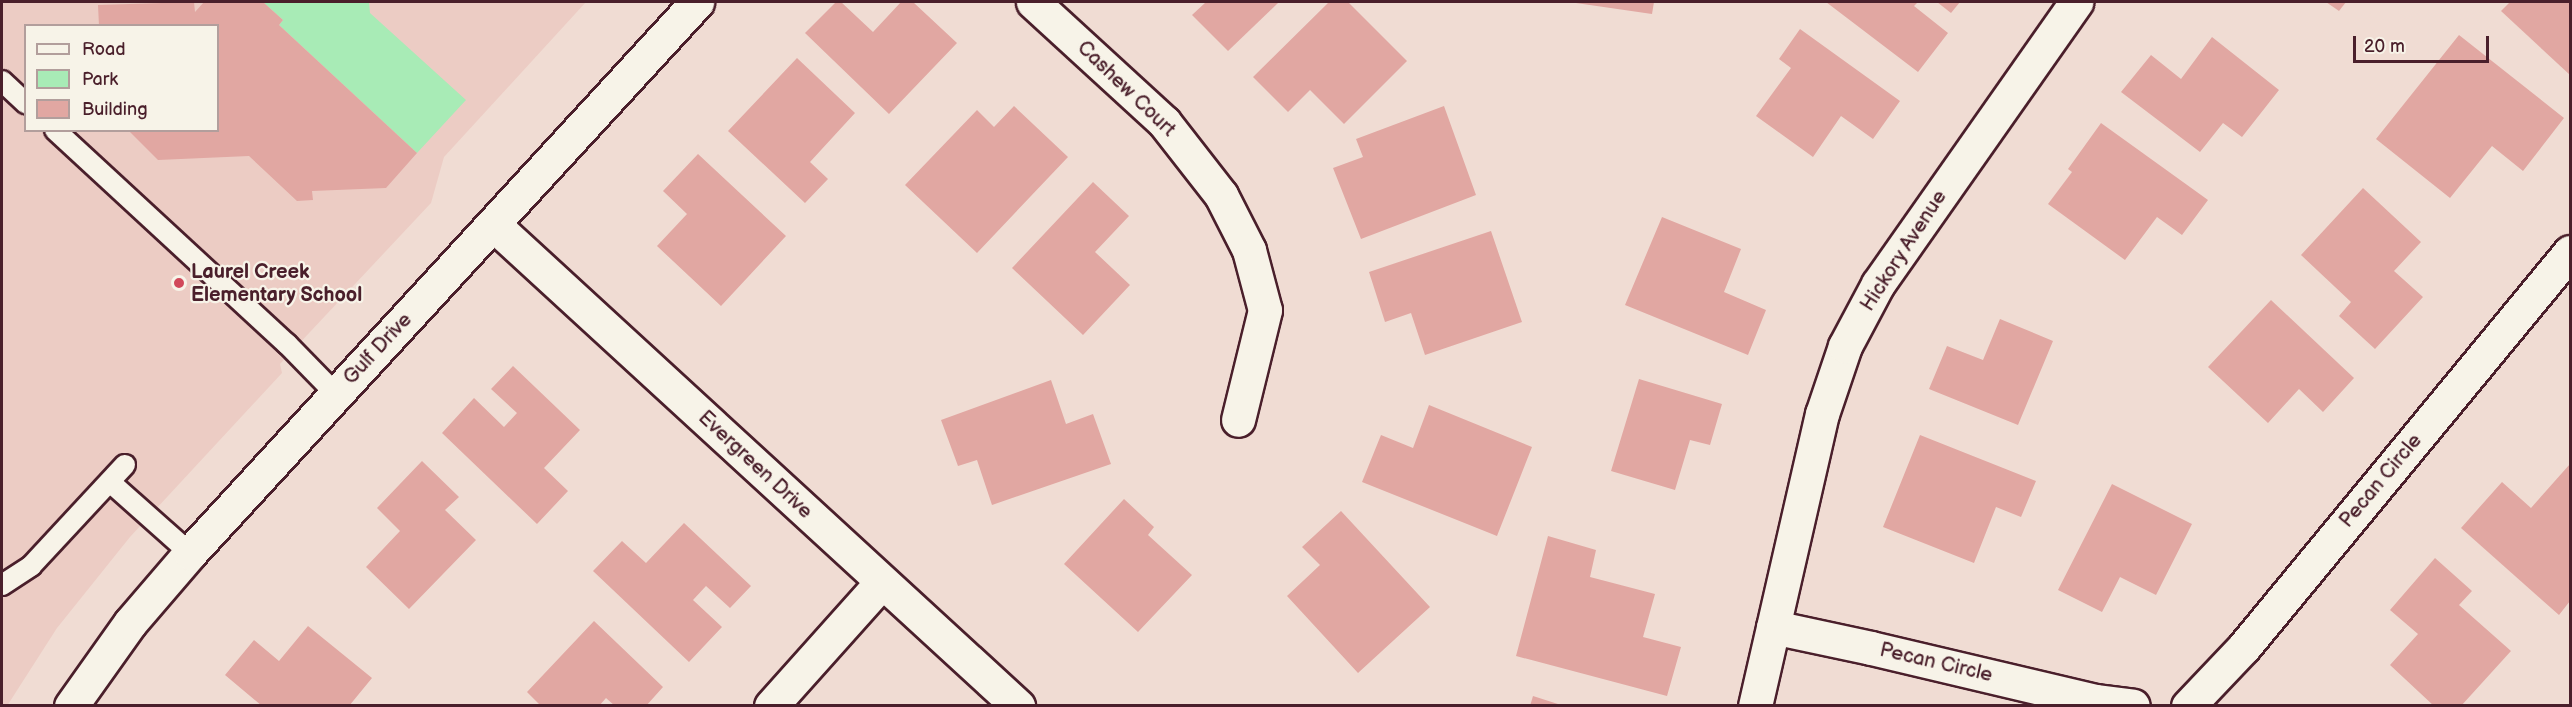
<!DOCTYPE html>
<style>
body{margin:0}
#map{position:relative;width:2572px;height:707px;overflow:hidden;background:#f0dcd3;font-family:"Balsamiq Sans",sans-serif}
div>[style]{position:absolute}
.built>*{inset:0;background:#ecccc4}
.green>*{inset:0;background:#a8ebb6}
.building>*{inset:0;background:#e1a7a2}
.roads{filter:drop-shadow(2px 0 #4a1f2b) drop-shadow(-2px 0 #4a1f2b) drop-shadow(0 2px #4a1f2b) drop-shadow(0 -2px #4a1f2b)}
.lane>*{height:20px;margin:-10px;padding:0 10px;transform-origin:10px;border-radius:10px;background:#f7f3e8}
.street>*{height:33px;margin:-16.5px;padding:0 16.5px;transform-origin:16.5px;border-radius:16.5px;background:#f7f3e8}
.dots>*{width:16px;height:16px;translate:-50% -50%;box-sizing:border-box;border:3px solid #f7f3e8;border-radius:50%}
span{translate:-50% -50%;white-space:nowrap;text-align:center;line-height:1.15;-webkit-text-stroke:4.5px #f7f3e8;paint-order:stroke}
.street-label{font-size:20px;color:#4a1f2b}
.poi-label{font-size:20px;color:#4a1f2b;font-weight:700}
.left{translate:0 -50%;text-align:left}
.frame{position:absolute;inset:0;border:3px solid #4a1f2b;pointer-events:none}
.legend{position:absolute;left:24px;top:24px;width:195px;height:108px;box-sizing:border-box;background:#f7f3e8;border:2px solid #b29e9c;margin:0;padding:8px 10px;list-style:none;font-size:18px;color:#4a1f2b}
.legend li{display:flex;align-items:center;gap:12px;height:30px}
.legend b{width:30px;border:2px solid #b29e9c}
.scale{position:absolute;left:2353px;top:36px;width:136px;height:27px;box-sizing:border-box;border:3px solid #4a1f2b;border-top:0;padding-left:8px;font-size:18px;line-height:21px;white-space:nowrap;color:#4a1f2b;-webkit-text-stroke:4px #f7f3e8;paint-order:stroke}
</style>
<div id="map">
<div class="built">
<i style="clip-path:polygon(evenodd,2px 2px,586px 2px,444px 157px,431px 203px,280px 364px,282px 373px,130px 537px,57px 628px,7px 706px,2px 705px,2px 2px,26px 26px,218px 26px,218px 130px,26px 130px,26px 26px)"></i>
</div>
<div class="green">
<i style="clip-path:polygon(263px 2px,369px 2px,370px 13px,466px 100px,417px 153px,279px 25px,283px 20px)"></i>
</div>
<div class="building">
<i style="clip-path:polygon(194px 2px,195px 12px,204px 2px,263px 2px,283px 20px,279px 25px,417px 153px,386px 188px,312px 191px,313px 200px,297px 201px,249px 156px,158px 160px,128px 130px,218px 130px,218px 26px,99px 26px,98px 5px)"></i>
<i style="clip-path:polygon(836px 2px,841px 2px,873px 32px,901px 2px,913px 2px,957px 43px,889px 114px,805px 33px)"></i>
<i style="clip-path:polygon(1206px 2px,1279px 2px,1228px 51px,1192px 15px)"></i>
<i style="clip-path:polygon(1329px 2px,1348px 2px,1407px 61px,1344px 124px,1310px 90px,1288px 112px,1253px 77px)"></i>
<i style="clip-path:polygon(1569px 2px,1654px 2px,1652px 14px)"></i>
<i style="clip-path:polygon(1826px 2px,1918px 2px,1914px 6px,1948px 33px,1918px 72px)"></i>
<i style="clip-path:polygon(1937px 2px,1960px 2px,1951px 13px)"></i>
<i style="clip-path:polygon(2326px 2px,2346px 2px,2339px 11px)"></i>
<i style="clip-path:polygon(2510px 2px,2570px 2px,2570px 75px,2501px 11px)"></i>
<i style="clip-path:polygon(1800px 29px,1900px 101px,1873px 139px,1841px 116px,1813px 157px,1756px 116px,1791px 68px,1779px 59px)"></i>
<i style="clip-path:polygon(2459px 35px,2564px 118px,2523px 171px,2492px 146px,2450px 198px,2376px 139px)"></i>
<i style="clip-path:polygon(2212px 37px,2279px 90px,2242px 137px,2223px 123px,2200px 152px,2121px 92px,2151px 55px,2181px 79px)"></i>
<i style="clip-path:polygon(797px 58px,855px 113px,810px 162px,828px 179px,805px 203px,728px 131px)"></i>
<i style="clip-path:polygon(1014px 106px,1068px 157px,977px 253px,905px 185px,977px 110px,994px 127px)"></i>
<i style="clip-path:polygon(1444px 106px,1476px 195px,1361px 239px,1333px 168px,1363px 157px,1356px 139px)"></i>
<i style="clip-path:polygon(2101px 123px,2208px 200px,2182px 235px,2157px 217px,2125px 260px,2048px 204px,2072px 172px,2068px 169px)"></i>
<i style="clip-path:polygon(698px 154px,786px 236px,721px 306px,657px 246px,687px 214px,663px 191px)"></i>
<i style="clip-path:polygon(1093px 182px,1129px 216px,1095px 252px,1130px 285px,1083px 335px,1012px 268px)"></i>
<i style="clip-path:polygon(2363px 188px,2421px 242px,2394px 271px,2423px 297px,2375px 349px,2339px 316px,2351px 302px,2301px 255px)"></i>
<i style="clip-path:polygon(1662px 217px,1741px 249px,1724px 292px,1766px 310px,1748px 355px,1625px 305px)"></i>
<i style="clip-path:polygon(1491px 231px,1522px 322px,1425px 355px,1411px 313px,1385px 322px,1369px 272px)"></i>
<i style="clip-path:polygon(2271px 300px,2354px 378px,2323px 412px,2299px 389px,2268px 423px,2208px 367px)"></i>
<i style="clip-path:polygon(2000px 319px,2053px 341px,2018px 425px,1929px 389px,1947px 346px,1983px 360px)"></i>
<i style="clip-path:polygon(513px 366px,580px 430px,544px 468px,568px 491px,537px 524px,442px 433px,474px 398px,504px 427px,517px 413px,491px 389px)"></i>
<i style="clip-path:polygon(1639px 379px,1722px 404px,1710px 445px,1690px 440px,1675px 490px,1611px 471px)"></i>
<i style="clip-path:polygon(1051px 380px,1066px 424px,1093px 414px,1111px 464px,992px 505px,977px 460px,958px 466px,941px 420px)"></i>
<i style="clip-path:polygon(1429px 405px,1532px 447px,1497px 536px,1362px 482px,1381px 435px,1413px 448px)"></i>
<i style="clip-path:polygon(1920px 435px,2036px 481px,2021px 517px,1996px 507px,1974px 563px,1883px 527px)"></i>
<i style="clip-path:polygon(422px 461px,459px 497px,445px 510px,476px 540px,409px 609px,366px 567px,400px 531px,377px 508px)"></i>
<i style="clip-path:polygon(2570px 464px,2570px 601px,2559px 615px,2461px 528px,2502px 482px,2531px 508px)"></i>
<i style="clip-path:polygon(2112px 484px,2192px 524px,2156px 595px,2120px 577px,2102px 612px,2058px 590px)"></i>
<i style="clip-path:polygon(1124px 499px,1154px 527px,1148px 535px,1192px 575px,1138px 632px,1064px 564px)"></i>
<i style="clip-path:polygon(1341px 511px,1430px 607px,1358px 673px,1287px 596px,1320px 565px,1302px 547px)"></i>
<i style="clip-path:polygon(684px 523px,751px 586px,730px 608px,706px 586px,693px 600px,722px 627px,689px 662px,593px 571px,622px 541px,646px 563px)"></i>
<i style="clip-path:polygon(1548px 536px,1596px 550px,1590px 577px,1655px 594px,1643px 637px,1681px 647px,1667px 696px,1516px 656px)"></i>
<i style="clip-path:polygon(2435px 558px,2472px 591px,2459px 605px,2511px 651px,2461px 706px,2434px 706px,2390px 665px,2418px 634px,2390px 610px)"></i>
<i style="clip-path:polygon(594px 621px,663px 687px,646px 706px,615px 706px,606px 698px,599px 706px,541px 706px,527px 692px)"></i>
<i style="clip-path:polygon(308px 626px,372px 678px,349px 706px,262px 706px,225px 675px,254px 640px,279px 661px)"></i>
<i style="clip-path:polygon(1533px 696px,1561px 705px,1561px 706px,1530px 706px)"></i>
</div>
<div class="roads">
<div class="lane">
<i style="left:2px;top:81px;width:33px;rotate:43deg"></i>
<i style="left:55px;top:130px;width:316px;rotate:42.7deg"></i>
<i style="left:287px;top:344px;width:70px;rotate:45.6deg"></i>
<i style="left:110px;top:482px;width:107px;rotate:41.6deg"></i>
<i style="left:2px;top:585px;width:35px;rotate:-33deg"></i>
<i style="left:31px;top:566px;width:138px;rotate:-47.1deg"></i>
</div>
<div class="street">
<i style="left:1033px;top:2px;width:178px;rotate:42.5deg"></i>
<i style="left:1164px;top:122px;width:93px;rotate:52deg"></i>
<i style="left:1221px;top:195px;width:62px;rotate:63deg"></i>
<i style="left:1249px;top:250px;width:62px;rotate:75.1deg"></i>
<i style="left:1265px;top:310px;width:113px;rotate:103.8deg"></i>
<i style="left:493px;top:224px;width:713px;rotate:42.55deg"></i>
<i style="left:1773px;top:627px;width:100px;rotate:12.1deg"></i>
<i style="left:1871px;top:648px;width:230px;rotate:13.3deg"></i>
<i style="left:2095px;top:701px;width:38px;rotate:7deg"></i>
<i style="left:71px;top:706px;width:102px;rotate:-54.6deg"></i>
<i style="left:130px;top:623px;width:92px;rotate:-49.4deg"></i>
<i style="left:190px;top:553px;width:749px;rotate:-47.38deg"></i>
<i style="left:771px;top:706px;width:166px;rotate:-48.2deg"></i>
<i style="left:1755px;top:706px;width:300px;rotate:-77.1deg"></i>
<i style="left:1822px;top:414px;width:72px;rotate:-71.3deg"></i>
<i style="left:1845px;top:346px;width:70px;rotate:-62deg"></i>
<i style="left:1878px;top:284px;width:345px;rotate:-54.9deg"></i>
<i style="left:2188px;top:706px;width:81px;rotate:-46.5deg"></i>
<i style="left:2244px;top:647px;width:512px;rotate:-50.47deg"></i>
</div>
</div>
<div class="dots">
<i style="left:179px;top:283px;background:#d1495b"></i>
</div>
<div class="street-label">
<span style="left:1126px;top:89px;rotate:44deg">Cashew Court</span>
<span style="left:1904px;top:251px;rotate:-57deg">Hickory Avenue</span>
<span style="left:378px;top:349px;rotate:-47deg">Gulf Drive</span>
<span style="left:755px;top:465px;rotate:43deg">Evergreen Drive</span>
<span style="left:2381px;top:481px;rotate:-50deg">Pecan Circle</span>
<span style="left:1936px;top:663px;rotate:13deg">Pecan Circle</span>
</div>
<div class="poi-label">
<span class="left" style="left:191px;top:284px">Laurel Creek<br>Elementary School</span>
</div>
<div class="frame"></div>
<ul class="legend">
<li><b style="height:8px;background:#f7f3e8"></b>Road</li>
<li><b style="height:16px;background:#a8ebb6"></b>Park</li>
<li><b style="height:16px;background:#e1a7a2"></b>Building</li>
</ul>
<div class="scale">20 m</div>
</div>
